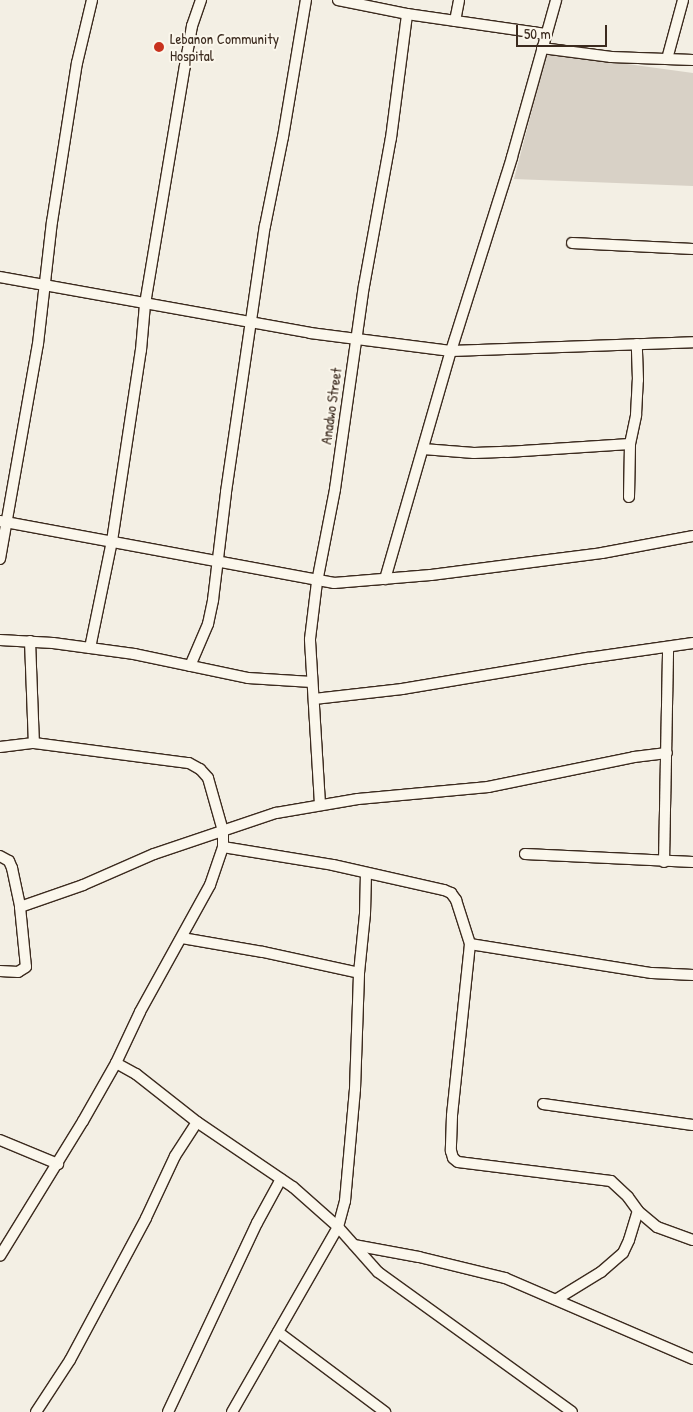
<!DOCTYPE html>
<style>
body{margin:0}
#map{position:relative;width:693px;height:1412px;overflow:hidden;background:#f3efe4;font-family:"Patrick Hand",sans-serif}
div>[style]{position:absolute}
.green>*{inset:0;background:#d8d1c6}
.roads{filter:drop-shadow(1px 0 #3b2a1e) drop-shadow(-1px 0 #3b2a1e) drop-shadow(0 1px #3b2a1e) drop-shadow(0 -1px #3b2a1e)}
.minor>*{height:10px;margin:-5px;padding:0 5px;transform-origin:5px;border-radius:5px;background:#fbf7ec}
.dots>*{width:14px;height:14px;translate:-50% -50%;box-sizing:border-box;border:2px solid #fbf7ec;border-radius:50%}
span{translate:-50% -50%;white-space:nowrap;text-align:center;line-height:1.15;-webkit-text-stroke:4px #fbf7ec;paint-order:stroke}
.poi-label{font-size:15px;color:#3b2a1e}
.left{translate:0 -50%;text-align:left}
.street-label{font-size:15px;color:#3b2a1e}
.scale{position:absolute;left:516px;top:25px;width:91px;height:22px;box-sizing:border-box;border:2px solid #3b2a1e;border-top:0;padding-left:6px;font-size:15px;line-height:18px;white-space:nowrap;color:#3b2a1e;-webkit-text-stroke:4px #fbf7ec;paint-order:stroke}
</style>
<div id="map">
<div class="green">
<i style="clip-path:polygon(547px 53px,693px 73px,693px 186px,514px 179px)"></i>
</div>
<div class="roads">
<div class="minor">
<i style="left:338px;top:0;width:70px;rotate:11.5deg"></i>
<i style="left:407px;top:14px;width:140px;rotate:8.2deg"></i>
<i style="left:455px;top:21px;width:21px;rotate:-79deg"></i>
<i style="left:542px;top:48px;width:70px;rotate:7.4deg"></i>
<i style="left:611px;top:57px;width:82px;rotate:2.1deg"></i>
<i style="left:667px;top:59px;width:61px;rotate:-74.8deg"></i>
<i style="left:572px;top:243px;width:121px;rotate:2.8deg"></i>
<i style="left:0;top:277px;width:315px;rotate:10.2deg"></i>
<i style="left:310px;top:333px;width:142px;rotate:7.3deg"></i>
<i style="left:451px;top:351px;width:242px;rotate:-2.1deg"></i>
<i style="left:423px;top:449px;width:51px;rotate:4.5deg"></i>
<i style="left:474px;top:453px;width:33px;rotate:-2deg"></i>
<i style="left:507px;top:452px;width:123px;rotate:-3.7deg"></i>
<i style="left:629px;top:497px;width:53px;rotate:-88.9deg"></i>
<i style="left:630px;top:444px;width:30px;rotate:-78deg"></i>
<i style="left:636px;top:415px;width:35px;rotate:-87deg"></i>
<i style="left:638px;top:380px;width:36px;rotate:-92deg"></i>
<i style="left:0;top:521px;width:340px;rotate:10.5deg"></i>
<i style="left:334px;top:583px;width:97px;rotate:-4.7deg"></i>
<i style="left:431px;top:575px;width:172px;rotate:-7.3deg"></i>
<i style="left:602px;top:553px;width:93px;rotate:-10.6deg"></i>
<i style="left:0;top:559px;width:218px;rotate:-80deg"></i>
<i style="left:38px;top:344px;width:123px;rotate:-83.5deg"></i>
<i style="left:52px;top:222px;width:161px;rotate:-81.1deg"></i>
<i style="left:77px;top:63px;width:65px;rotate:-76.6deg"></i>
<i style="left:385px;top:579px;width:237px;rotate:-73.9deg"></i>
<i style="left:451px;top:351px;width:203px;rotate:-72.5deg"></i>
<i style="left:512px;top:157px;width:163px;rotate:-74.3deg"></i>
<i style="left:0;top:640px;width:53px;rotate:3.2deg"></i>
<i style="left:53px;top:643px;width:82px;rotate:7.7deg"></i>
<i style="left:134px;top:654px;width:116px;rotate:11.9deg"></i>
<i style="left:248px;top:678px;width:64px;rotate:3.6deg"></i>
<i style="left:30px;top:641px;width:102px;rotate:87.8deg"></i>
<i style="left:90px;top:648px;width:109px;rotate:-78.4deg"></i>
<i style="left:112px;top:541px;width:193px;rotate:-81.4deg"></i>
<i style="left:141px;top:350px;width:46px;rotate:-85deg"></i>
<i style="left:145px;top:304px;width:241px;rotate:-80.5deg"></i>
<i style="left:185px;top:66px;width:41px;rotate:-80.1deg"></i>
<i style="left:192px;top:26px;width:28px;rotate:-71deg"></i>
<i style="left:190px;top:666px;width:46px;rotate:-66.8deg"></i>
<i style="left:208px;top:624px;width:25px;rotate:-78deg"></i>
<i style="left:213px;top:600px;width:109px;rotate:-83.1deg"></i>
<i style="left:226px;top:492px;width:269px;rotate:-81.7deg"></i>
<i style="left:265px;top:226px;width:91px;rotate:-78.6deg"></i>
<i style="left:283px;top:137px;width:139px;rotate:-80.5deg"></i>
<i style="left:314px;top:699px;width:89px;rotate:-6.5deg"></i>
<i style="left:402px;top:689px;width:189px;rotate:-9.5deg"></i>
<i style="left:588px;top:658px;width:106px;rotate:-8.1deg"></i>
<i style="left:0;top:747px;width:34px;rotate:-7deg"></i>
<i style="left:34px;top:743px;width:156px;rotate:7.4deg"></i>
<i style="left:189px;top:763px;width:13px;rotate:29deg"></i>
<i style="left:200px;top:769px;width:12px;rotate:48deg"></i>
<i style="left:208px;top:778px;width:55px;rotate:74.2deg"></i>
<i style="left:223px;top:831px;width:16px;rotate:90deg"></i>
<i style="left:223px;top:847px;width:40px;rotate:108.9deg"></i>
<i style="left:210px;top:885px;width:145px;rotate:118.9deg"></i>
<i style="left:140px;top:1012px;width:56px;rotate:115.2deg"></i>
<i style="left:116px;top:1063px;width:67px;rotate:119.6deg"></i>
<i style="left:83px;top:1121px;width:158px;rotate:121.6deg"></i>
<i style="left:320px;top:804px;width:165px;rotate:-93.5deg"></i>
<i style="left:310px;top:639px;width:57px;rotate:-83deg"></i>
<i style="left:317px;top:582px;width:95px;rotate:-79deg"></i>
<i style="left:335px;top:489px;width:205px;rotate:-81.9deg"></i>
<i style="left:364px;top:286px;width:150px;rotate:-79.7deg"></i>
<i style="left:391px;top:138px;width:125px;rotate:-82.6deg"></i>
<i style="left:223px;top:847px;width:111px;rotate:9.3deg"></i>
<i style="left:333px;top:865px;width:114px;rotate:12.7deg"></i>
<i style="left:444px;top:890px;width:8px;rotate:23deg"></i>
<i style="left:451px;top:893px;width:9px;rotate:54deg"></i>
<i style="left:456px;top:900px;width:46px;rotate:72.3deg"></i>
<i style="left:470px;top:944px;width:184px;rotate:9.1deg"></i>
<i style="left:652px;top:973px;width:41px;rotate:2.8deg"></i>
<i style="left:525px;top:854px;width:168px;rotate:2.7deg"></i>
<i style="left:0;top:856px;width:10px;rotate:29deg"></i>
<i style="left:9px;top:861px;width:8px;rotate:67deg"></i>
<i style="left:12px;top:868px;width:40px;rotate:78deg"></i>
<i style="left:20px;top:907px;width:60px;rotate:84.3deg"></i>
<i style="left:26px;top:967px;width:9px;rotate:148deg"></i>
<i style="left:18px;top:972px;width:18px;rotate:-177deg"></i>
<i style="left:664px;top:862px;width:214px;rotate:-88.9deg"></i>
<i style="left:20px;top:907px;width:67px;rotate:-19.2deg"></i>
<i style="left:83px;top:885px;width:77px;rotate:-23.6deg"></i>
<i style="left:154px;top:854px;width:129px;rotate:-18.6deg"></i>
<i style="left:276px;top:813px;width:83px;rotate:-9.7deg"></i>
<i style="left:358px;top:799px;width:131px;rotate:-5.3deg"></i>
<i style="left:488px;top:787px;width:149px;rotate:-11.6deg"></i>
<i style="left:634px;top:757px;width:33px;rotate:-7deg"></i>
<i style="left:182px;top:938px;width:82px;rotate:9.8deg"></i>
<i style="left:263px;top:952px;width:98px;rotate:12.3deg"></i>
<i style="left:470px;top:944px;width:173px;rotate:96deg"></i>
<i style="left:452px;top:1116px;width:35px;rotate:92deg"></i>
<i style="left:451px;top:1151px;width:7px;rotate:74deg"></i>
<i style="left:453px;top:1158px;width:6px;rotate:39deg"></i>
<i style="left:458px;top:1162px;width:154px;rotate:7.1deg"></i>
<i style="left:611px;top:1181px;width:23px;rotate:43deg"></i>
<i style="left:628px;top:1197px;width:17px;rotate:54deg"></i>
<i style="left:638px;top:1211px;width:25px;rotate:40deg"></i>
<i style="left:657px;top:1227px;width:38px;rotate:20deg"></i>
<i style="left:116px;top:1063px;width:23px;rotate:29deg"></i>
<i style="left:136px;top:1074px;width:78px;rotate:38.2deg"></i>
<i style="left:197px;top:1122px;width:116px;rotate:34.1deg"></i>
<i style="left:293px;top:1187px;width:60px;rotate:41.6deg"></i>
<i style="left:338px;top:1227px;width:60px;rotate:48.4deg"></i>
<i style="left:378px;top:1272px;width:239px;rotate:35.8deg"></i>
<i style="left:543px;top:1104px;width:151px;rotate:8deg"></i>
<i style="left:0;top:1140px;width:63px;rotate:22.5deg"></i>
<i style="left:354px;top:1245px;width:66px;rotate:10.5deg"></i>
<i style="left:419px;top:1257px;width:89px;rotate:13.7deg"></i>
<i style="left:505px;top:1278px;width:205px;rotate:23.3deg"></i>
<i style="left:557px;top:1299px;width:52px;rotate:-31.5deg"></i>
<i style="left:601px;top:1272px;width:29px;rotate:-41deg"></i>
<i style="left:623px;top:1253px;width:14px;rotate:-65deg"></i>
<i style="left:629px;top:1240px;width:30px;rotate:-73deg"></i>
<i style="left:278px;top:1332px;width:134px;rotate:36.8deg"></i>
<i style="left:36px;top:1412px;width:62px;rotate:-56.8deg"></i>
<i style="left:70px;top:1360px;width:161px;rotate:-61.8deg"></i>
<i style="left:146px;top:1218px;width:68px;rotate:-64.9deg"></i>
<i style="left:175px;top:1156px;width:40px;rotate:-57.1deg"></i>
<i style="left:168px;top:1412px;width:209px;rotate:-64.8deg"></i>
<i style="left:257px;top:1223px;width:50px;rotate:-61.4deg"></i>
<i style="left:232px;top:1412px;width:213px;rotate:-60.2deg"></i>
<i style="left:338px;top:1227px;width:27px;rotate:-75deg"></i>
<i style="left:345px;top:1201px;width:112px;rotate:-84.9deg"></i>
<i style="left:355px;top:1089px;width:116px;rotate:-88deg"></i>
<i style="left:359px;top:973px;width:59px;rotate:-84.2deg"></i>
<i style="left:365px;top:914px;width:40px;rotate:-88.6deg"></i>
</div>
</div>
<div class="dots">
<i style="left:159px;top:47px;background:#c8321e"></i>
</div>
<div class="poi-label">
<span class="left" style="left:170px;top:47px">Lebanon Community<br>Hospital</span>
</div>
<div class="street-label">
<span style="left:331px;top:406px;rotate:-82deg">Anadwo Street</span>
</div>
<div class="scale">50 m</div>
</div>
